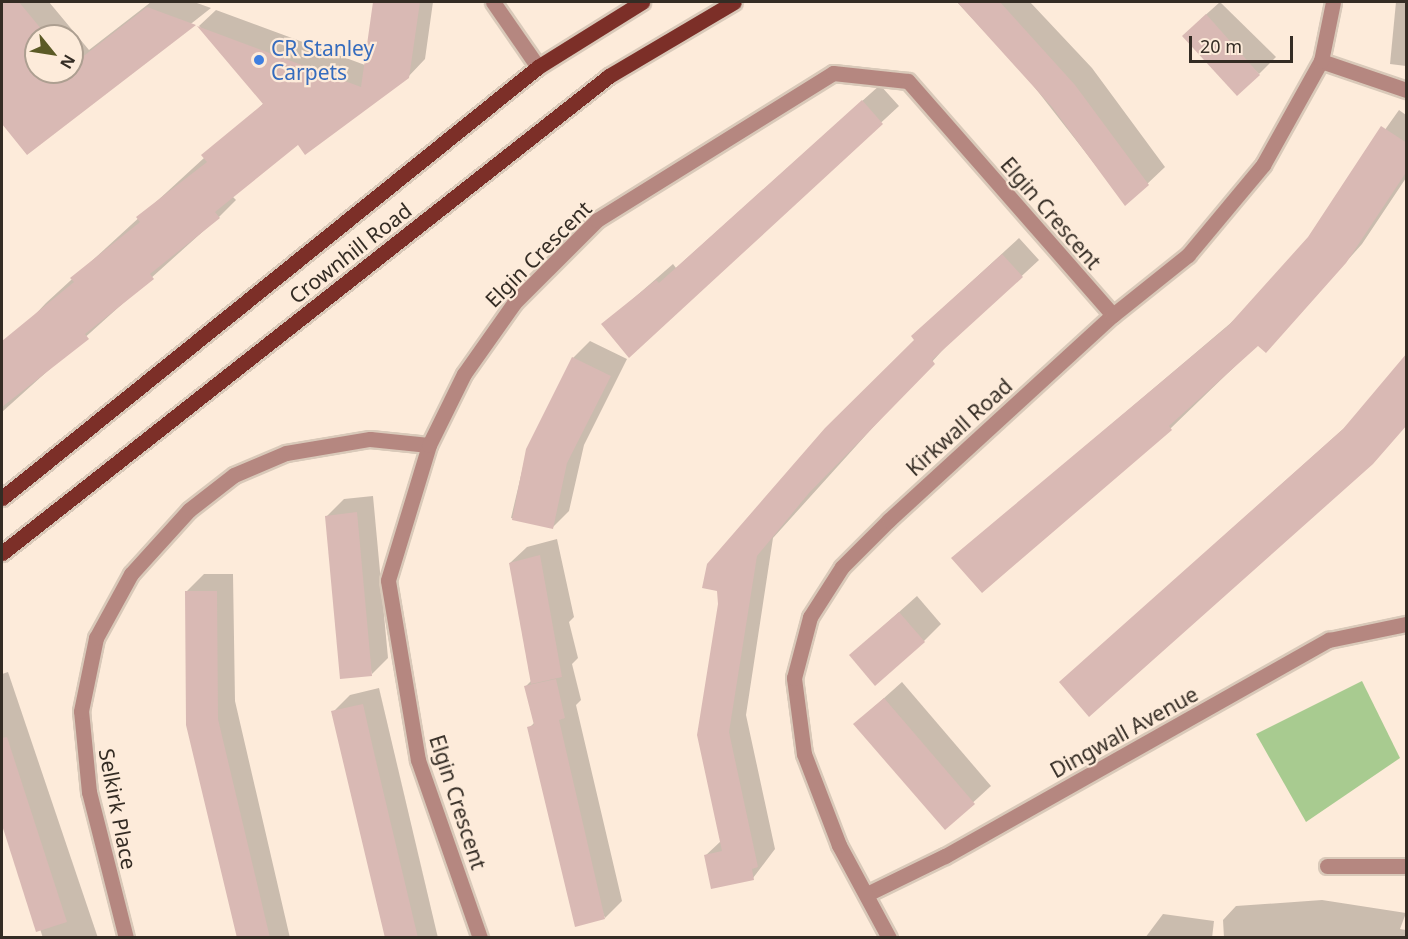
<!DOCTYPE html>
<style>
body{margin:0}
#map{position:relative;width:1408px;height:939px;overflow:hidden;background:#fdebda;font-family:"Noto Sans",sans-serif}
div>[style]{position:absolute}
.green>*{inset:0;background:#a8cb90}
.shadow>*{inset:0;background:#0003}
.building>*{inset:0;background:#d9b9b4}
.roads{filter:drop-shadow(2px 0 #d9c9b9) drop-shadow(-2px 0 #d9c9b9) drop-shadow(0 2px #d9c9b9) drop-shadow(0 -2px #d9c9b9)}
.minor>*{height:15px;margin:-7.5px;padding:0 7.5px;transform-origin:7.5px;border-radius:7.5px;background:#b58780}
.major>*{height:15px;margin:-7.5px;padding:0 7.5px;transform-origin:7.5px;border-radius:7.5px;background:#7c2f28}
.dots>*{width:16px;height:16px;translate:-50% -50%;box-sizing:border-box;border:3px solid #fdebda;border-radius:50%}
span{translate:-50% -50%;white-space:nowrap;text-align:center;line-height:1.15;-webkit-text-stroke:4.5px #fdebda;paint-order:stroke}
.shop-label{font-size:21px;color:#366cbe}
.left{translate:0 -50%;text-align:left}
.street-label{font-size:21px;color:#342c24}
.frame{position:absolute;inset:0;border:3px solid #342c24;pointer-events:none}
.north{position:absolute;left:24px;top:24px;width:60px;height:60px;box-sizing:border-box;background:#fdebda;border:2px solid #ad9f91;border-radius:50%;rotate:120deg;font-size:16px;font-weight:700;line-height:24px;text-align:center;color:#342c24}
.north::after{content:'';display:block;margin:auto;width:21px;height:27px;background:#5b5a26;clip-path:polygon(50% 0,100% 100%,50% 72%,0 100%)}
.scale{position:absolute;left:1189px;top:36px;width:104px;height:27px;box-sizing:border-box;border:3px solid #342c24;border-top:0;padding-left:8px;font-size:18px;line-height:21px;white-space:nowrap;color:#342c24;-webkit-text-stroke:4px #fdebda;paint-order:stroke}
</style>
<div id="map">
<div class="green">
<i style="clip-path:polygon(1362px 681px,1400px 758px,1306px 822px,1256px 734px)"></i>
</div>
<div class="shadow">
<i style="clip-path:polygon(evenodd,6px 2px,49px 2px,89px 50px,151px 2px,194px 2px,211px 8px,27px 153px,2px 118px,6px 2px,36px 36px,72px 36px,72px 72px,36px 72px,36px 36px)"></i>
<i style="clip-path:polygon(374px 2px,433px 2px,425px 59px,408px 77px,298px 143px,232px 196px,236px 200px,219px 217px,2px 412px,2px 349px,34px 326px,30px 320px,46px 303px,264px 103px,199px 26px,216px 10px,365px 65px)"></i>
<i style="clip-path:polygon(957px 2px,1030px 2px,1092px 68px,1165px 167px,1126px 204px,1025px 75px)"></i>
<i style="clip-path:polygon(1220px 2px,1276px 57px,1259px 74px,1201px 19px)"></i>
<i style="clip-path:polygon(1396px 2px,1406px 2px,1406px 66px,1390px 64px)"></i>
<i style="clip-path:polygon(880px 85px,899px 106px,629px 356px,603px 325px,673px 264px,676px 268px)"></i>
<i style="clip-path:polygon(1399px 110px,1406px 115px,1406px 178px,1362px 244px,1282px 334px,1258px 344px,1171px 428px,982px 590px,954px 558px,1239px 316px,1309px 237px)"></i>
<i style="clip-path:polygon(1019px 238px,1039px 260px,949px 343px,773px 538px,746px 715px,775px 849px,753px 878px,705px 856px,721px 841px,719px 604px,930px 320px)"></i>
<i style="clip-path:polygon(590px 341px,627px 359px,584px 445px,569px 511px,552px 528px,511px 518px,527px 450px,573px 358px)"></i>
<i style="clip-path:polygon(1351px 422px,1406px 425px,1372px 463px,1061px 682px)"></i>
<i style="clip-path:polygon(373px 496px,388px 658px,372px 674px,327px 516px,344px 499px)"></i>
<i style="clip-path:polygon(557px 539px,574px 617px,569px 622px,578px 658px,572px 664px,581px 700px,576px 705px,622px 901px,605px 918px,529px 728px,535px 722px,526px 686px,532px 680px,510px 563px,527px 547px)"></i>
<i style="clip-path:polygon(204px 574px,233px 574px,235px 701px,290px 938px,238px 938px,187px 591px)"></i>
<i style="clip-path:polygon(917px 596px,941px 624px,924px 641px,851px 655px)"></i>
<i style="clip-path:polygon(8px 672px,98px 938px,43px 938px,2px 814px,2px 674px)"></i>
<i style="clip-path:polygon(902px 682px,991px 786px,945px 828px,855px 724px)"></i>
<i style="clip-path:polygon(379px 688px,438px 938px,386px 938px,333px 712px,350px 695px)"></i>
<i style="clip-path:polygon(1322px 900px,1406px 913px,1400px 929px,1406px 930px,1406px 938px,1224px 938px,1223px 920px,1236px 906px)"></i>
<i style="clip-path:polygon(1163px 914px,1214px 921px,1212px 938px,1145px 938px)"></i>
</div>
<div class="building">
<i style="clip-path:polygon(2px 2px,19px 2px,47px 36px,36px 36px,36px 72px,72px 72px,72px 65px,147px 7px,196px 25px,27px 155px,2px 124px)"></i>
<i style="clip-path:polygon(373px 2px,420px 2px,409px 78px,305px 155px,298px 145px,215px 212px,220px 218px,150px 274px,154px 279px,85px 334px,89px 339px,2px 407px,2px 341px,74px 282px,70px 278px,140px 222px,136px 217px,207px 162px,201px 155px,263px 104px,197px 26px,361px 87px)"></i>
<i style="clip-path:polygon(957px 2px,1000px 2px,1075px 85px,1149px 185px,1125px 206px,1052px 107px)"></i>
<i style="clip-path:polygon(1206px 14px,1260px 75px,1237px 96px,1182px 36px)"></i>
<i style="clip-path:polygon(862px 100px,883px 124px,629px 358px,601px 324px,656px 280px,659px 283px)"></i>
<i style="clip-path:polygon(1381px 126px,1407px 143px,1407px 171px,1346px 263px,1266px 353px,1258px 346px,1169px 426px,1172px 430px,982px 593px,951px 558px,1228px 326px,1308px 237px)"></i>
<i style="clip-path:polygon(1002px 254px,1023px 277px,932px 360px,935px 364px,809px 493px,757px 556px,729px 732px,758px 867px,752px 869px,754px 880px,711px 889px,704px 855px,722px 851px,697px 735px,718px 604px,717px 591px,702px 588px,707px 564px,825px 428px,914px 340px,911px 336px)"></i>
<i style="clip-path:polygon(1407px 353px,1407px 425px,1373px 464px,1089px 717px,1059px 682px,1343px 429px)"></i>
<i style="clip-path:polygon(572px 357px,611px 376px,567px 463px,553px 529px,512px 520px,526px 449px)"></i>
<i style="clip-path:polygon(357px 512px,372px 676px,340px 679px,325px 516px)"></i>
<i style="clip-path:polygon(540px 555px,562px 677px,531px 684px,509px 563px)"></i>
<i style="clip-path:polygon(185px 591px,217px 591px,218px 719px,270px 938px,237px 938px,186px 725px)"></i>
<i style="clip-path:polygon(899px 612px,925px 642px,875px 686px,849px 655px)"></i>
<i style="clip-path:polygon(556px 679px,565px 718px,559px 720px,605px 919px,575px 927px,527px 727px,534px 725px,524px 686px)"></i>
<i style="clip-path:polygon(884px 698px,975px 804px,945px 830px,853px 724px)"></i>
<i style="clip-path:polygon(363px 704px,372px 744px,418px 938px,385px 938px,369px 871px,331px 711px)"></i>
<i style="clip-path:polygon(7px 737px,67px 922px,36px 932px,2px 825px,2px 738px)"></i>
</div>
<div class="roads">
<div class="minor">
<i style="left:493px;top:2px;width:79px;rotate:55.3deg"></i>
<i style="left:1321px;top:61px;width:90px;rotate:18.8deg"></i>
<i style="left:1327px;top:866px;width:79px"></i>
<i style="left:867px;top:894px;width:87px;rotate:-26deg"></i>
<i style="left:945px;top:856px;width:441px;rotate:-29.4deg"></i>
<i style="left:1329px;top:640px;width:79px;rotate:-11.7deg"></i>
<i style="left:126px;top:938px;width:151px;rotate:-104.2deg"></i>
<i style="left:89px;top:792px;width:81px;rotate:-95.6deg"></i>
<i style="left:81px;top:711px;width:75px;rotate:-78.4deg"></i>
<i style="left:96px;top:638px;width:73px;rotate:-61.3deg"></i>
<i style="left:131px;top:574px;width:86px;rotate:-47.8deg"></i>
<i style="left:189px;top:510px;width:57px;rotate:-37.9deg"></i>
<i style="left:234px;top:475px;width:56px;rotate:-22.9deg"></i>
<i style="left:286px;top:453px;width:85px;rotate:-9.5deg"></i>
<i style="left:370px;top:439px;width:59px;rotate:5.8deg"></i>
<i style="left:480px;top:938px;width:188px;rotate:-109.2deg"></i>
<i style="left:418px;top:760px;width:182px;rotate:-99.5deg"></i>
<i style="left:388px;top:580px;width:141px;rotate:-73.1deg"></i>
<i style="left:429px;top:445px;width:79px;rotate:-63.8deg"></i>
<i style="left:464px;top:374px;width:87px;rotate:-54.8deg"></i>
<i style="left:514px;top:303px;width:117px;rotate:-45deg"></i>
<i style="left:597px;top:220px;width:278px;rotate:-31.9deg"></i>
<i style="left:833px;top:73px;width:75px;rotate:6.1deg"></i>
<i style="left:908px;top:81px;width:311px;rotate:48.8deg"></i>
<i style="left:889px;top:938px;width:106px;rotate:-118.3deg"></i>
<i style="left:839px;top:845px;width:97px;rotate:-111deg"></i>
<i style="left:804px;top:754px;width:77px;rotate:-97.5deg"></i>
<i style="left:794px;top:678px;width:63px;rotate:-75.3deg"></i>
<i style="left:810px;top:617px;width:59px;rotate:-57.4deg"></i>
<i style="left:842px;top:567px;width:66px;rotate:-45deg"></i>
<i style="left:889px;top:520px;width:304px;rotate:-42.5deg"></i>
<i style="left:1113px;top:315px;width:96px;rotate:-38.7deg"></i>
<i style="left:1188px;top:255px;width:117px;rotate:-50.2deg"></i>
<i style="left:1263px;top:165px;width:119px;rotate:-60.9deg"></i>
<i style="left:1321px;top:61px;width:60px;rotate:-78.5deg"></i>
</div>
<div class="major">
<i style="left:2px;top:498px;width:688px;rotate:-38.8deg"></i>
<i style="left:538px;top:67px;width:123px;rotate:-32deg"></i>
<i style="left:2px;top:553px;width:772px;rotate:-38.16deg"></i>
<i style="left:609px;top:76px;width:145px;rotate:-30.6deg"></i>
</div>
</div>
<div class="dots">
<i style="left:259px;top:60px;background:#3f7fe0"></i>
</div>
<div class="shop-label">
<span class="left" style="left:271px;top:60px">CR Stanley<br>Carpets</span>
</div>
<div class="street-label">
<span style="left:1051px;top:213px;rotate:49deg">Elgin Crescent</span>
<span style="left:350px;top:253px;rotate:-38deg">Crownhill Road</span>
<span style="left:538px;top:254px;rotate:-45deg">Elgin Crescent</span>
<span style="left:959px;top:427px;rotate:-42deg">Kirkwall Road</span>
<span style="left:1124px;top:732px;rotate:-29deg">Dingwall Avenue</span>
<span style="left:458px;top:802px;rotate:72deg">Elgin Crescent</span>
<span style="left:118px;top:809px;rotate:79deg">Selkirk Place</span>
</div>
<div class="frame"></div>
<div class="north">N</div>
<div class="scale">20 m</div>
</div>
